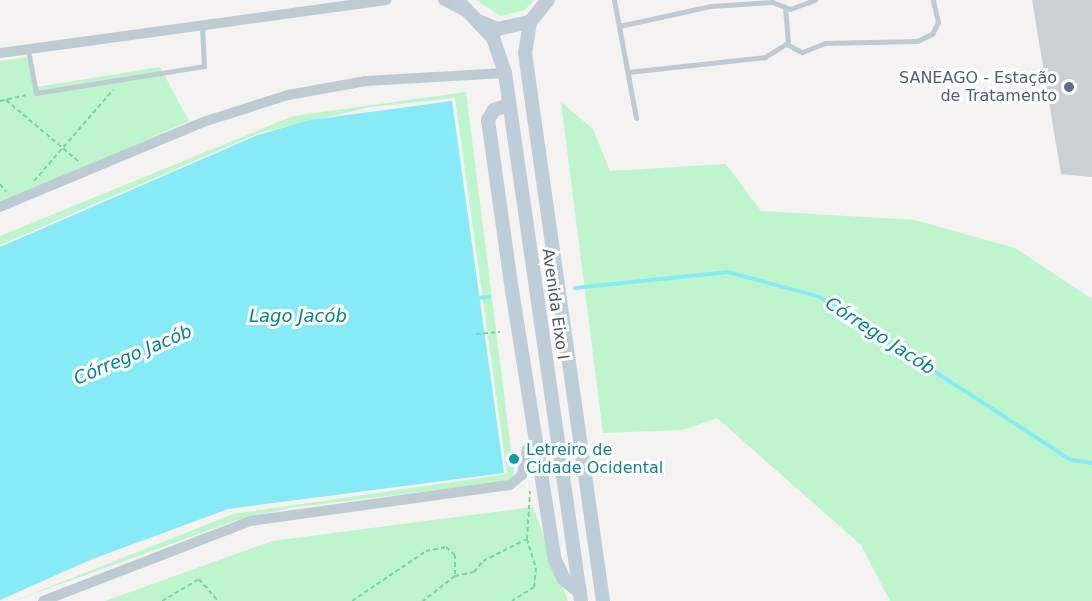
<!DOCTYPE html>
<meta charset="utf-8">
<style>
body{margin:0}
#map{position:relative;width:1092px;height:601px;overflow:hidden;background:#f5f2f2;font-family:"DejaVu Sans",sans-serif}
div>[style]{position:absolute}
.green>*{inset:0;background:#bef5cd}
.water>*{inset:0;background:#86ebf7}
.stream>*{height:4px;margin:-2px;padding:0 2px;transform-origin:2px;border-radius:2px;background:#86ebf7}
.building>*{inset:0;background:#cbd0d5}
.path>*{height:2px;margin-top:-1px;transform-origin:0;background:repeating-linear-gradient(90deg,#71d89b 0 4.5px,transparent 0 7.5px)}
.service>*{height:5px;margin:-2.5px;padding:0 2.5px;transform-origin:2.5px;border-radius:2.5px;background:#bfcbd3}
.minor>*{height:10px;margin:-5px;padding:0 5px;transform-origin:5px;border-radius:5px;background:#bfcbd3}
.secondary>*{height:14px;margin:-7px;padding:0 7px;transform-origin:7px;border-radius:7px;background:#becdd7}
.dots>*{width:16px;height:16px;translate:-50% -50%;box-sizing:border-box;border:3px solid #fff;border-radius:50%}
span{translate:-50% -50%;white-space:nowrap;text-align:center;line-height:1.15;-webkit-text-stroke:6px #fff;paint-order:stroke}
.service-label{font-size:16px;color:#4e5e75}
.right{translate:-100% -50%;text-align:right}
.street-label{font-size:16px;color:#475862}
.culture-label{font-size:16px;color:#0d838f}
.left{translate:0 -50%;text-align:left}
.water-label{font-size:18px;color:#048292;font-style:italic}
</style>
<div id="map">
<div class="green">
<i style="clip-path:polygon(476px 0,534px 0,525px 10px,501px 16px)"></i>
<i style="clip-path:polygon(26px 57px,36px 87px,160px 67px,189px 121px,0 205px,0 61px)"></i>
<i style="clip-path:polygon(466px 92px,514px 473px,510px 481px,290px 508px,234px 521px,14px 601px,233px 514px,507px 474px,455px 98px,371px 107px,259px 133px,0 245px,0 236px,293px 116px)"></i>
<i style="clip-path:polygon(561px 102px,593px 129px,610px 171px,726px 164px,761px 211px,915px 220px,1015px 248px,1092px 299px,1092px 601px,890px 601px,861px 545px,717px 418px,683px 430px,603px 433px)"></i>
<i style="clip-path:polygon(533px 507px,568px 601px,105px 601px,272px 541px)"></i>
</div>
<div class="water">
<i style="clip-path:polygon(452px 101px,504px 473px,228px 509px,90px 560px,0 600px,0 247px,258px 135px,310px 120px)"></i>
</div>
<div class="stream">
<i style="left:575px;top:288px;width:154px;rotate:-6deg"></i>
<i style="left:728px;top:272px;width:95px;rotate:15.2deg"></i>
<i style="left:820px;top:297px;width:299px;rotate:33deg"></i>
<i style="left:1071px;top:460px;width:21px;rotate:8deg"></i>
<i style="left:546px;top:291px;width:4px;rotate:-14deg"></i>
<i style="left:477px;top:298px;width:12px;rotate:-5deg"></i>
</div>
<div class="building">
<i style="clip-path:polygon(1032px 0,1092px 0,1092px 177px,1061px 174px)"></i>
</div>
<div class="path">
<i style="left:6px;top:100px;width:96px;rotate:40.3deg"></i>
<i style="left:0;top:101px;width:28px;rotate:-13deg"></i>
<i style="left:34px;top:181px;width:121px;rotate:-49deg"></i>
<i style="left:0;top:184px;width:10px;rotate:53deg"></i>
<i style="left:476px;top:334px;width:24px;rotate:-5deg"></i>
<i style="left:527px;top:539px;width:48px;rotate:-86.4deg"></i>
<i style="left:455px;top:576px;width:19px;rotate:-12deg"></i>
<i style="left:474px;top:572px;width:14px;rotate:-51deg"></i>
<i style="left:483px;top:561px;width:49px;rotate:-26.6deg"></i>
<i style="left:527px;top:539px;width:30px;rotate:73deg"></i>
<i style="left:536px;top:568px;width:19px;rotate:96deg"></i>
<i style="left:534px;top:587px;width:26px;rotate:148deg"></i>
<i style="left:162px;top:601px;width:43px;rotate:-30.7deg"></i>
<i style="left:199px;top:579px;width:29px;rotate:49deg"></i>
<i style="left:352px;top:601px;width:89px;rotate:-34deg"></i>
<i style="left:426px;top:551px;width:20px;rotate:-11deg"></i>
<i style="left:446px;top:547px;width:12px;rotate:42deg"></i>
<i style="left:455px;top:555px;width:21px;rotate:90deg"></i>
<i style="left:455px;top:576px;width:41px;rotate:142deg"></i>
</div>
<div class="service">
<i style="left:614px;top:0;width:120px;rotate:79.4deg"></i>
<i style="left:785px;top:8px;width:36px;rotate:85deg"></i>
<i style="left:619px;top:26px;width:94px;rotate:-12.3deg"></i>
<i style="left:711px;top:6px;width:61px;rotate:-3.8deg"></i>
<i style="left:772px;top:2px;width:19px;rotate:21deg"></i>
<i style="left:790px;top:9px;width:27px;rotate:-20deg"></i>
<i style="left:28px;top:50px;width:44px;rotate:79.5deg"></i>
<i style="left:36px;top:93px;width:170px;rotate:-9.1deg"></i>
<i style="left:204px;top:66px;width:41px;rotate:-92.8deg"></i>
<i style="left:628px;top:72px;width:138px;rotate:-6.2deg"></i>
<i style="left:765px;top:57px;width:25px;rotate:-32deg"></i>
<i style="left:786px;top:44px;width:18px;rotate:27deg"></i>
<i style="left:802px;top:52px;width:25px;rotate:-21deg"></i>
<i style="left:825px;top:43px;width:92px;rotate:-1.2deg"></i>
<i style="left:917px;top:41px;width:17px;rotate:-25deg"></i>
<i style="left:932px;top:34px;width:13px;rotate:-63deg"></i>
<i style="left:938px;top:22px;width:23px;rotate:-103deg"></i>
</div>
<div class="minor">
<i style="left:443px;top:0;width:24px;rotate:28deg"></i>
<i style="left:0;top:53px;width:390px;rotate:-7.8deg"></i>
<i style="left:0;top:207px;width:220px;rotate:-22.7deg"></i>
<i style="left:203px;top:122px;width:89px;rotate:-17.6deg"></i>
<i style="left:288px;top:95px;width:79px;rotate:-10.2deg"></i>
<i style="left:366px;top:81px;width:139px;rotate:-3.3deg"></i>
<i style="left:43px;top:601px;width:222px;rotate:-21.1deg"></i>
<i style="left:250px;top:521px;width:262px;rotate:-7.9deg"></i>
<i style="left:510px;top:485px;width:16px;rotate:-40deg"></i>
<i style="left:522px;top:475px;width:26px;rotate:-79deg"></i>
<i style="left:527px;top:449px;width:11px;rotate:-27deg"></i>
</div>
<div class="secondary">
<i style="left:457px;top:0;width:28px;rotate:46deg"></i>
<i style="left:476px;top:20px;width:23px;rotate:23deg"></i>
<i style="left:497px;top:29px;width:34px;rotate:-12deg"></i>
<i style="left:530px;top:22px;width:28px;rotate:-51deg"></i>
<i style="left:476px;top:20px;width:25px;rotate:47deg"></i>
<i style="left:493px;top:38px;width:37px;rotate:71deg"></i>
<i style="left:505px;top:73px;width:533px;rotate:81.81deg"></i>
<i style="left:530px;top:22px;width:31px;rotate:99deg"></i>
<i style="left:525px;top:53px;width:50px;rotate:82deg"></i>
<i style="left:532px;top:103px;width:503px;rotate:81.89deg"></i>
<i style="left:509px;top:105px;width:16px;rotate:162deg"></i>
<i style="left:494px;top:110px;width:12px;rotate:121deg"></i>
<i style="left:488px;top:120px;width:172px;rotate:82deg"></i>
<i style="left:512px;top:290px;width:273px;rotate:81deg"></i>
<i style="left:555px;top:560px;width:21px;rotate:65deg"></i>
<i style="left:564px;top:579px;width:21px;rotate:39deg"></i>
</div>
<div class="dots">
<i style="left:1069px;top:87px;background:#5c6f8a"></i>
<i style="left:514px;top:459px;background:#0f9aa8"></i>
</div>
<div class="service-label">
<span class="right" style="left:1057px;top:87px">SANEAGO - Estação<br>de Tratamento</span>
</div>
<div class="street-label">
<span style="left:555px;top:304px;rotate:82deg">Avenida Eixo I</span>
</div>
<div class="culture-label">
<span class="left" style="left:526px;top:459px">Letreiro de<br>Cidade Ocidental</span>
</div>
<div class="water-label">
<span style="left:298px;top:316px">Lago Jacób</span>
<span style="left:880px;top:336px;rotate:33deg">Córrego Jacób</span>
<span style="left:133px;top:355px;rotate:-23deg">Córrego Jacób</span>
</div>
</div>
